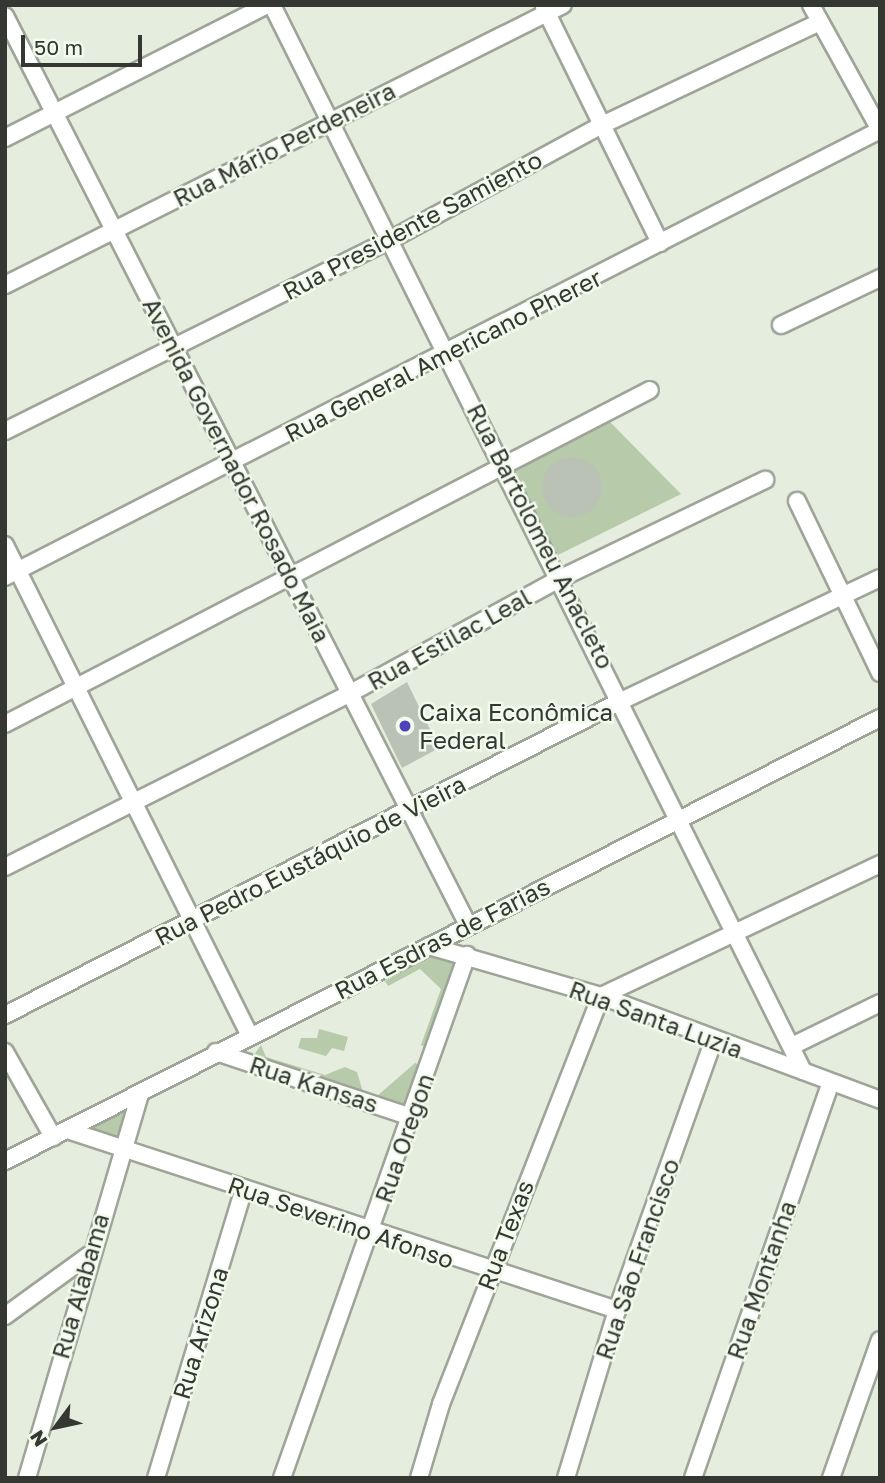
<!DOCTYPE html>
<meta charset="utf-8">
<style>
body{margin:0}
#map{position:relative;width:885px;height:1483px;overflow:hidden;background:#e5eddf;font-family:"Golos Text",sans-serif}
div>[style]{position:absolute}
.green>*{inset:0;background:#b7caa9}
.building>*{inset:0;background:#bac2b5}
.round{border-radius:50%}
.roads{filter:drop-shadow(2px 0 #9da598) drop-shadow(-2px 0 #9da598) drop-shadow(0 2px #9da598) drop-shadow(0 -2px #9da598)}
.street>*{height:16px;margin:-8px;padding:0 8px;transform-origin:8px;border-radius:8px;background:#fff}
.dots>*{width:19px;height:19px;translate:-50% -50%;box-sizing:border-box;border:4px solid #f2faec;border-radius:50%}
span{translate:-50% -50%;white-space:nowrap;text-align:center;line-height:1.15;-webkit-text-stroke:5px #f2faec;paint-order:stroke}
.street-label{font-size:24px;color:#343732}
.poi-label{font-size:24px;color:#343732}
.left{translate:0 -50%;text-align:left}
.frame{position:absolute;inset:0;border:7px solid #343732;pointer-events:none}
.north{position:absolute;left:21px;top:1392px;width:70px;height:70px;-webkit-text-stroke:5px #f2faec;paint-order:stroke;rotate:237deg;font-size:19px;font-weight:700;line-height:28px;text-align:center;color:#343732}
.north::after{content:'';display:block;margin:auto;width:24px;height:32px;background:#343732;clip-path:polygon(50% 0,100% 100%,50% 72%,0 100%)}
.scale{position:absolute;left:21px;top:35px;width:121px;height:32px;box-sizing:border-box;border:4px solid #343732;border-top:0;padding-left:9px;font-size:21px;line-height:24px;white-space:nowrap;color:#343732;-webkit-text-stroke:5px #f2faec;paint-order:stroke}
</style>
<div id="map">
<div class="green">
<i style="clip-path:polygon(609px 421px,681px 494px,554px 557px,515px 467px)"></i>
<i style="clip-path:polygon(430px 957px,457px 961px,427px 1048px,421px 1045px,441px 989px,420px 969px,388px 986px,385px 981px)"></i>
<i style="clip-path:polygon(319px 1029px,348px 1037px,344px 1051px,332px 1048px,326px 1056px,298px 1048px,301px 1038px,317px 1038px)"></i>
<i style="clip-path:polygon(261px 1045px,266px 1057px,325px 1075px,345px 1067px,357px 1072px,363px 1092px,251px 1059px)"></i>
<i style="clip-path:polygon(415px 1063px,420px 1065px,406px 1106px,376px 1097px)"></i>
<i style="clip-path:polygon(131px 1107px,123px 1140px,85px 1126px)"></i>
</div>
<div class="building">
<i class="round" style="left:542px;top:457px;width:60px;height:60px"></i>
<i style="clip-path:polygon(407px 682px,439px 748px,402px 768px,371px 704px)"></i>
</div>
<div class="roads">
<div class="street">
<i style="left:272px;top:5px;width:1191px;rotate:63.52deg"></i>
<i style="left:811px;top:5px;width:143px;rotate:61.1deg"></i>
<i style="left:544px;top:7px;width:263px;rotate:63.8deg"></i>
<i style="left:5px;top:16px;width:1020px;rotate:63.01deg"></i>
<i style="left:5px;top:138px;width:294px;rotate:-26.9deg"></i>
<i style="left:5px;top:285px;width:624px;rotate:-26.65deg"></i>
<i style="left:781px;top:325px;width:110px;rotate:-25.4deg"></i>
<i style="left:5px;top:431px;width:430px;rotate:-26.4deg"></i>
<i style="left:390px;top:240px;width:241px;rotate:-28.5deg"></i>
<i style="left:602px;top:125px;width:241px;rotate:-25.3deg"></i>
<i style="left:797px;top:501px;width:191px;rotate:64.2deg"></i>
<i style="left:5px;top:545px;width:549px;rotate:63.48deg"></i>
<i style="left:5px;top:577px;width:983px;rotate:-27.06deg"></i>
<i style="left:5px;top:724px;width:726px;rotate:-27.38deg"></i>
<i style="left:5px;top:867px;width:385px;rotate:-26.7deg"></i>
<i style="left:349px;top:694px;width:239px;rotate:-28.7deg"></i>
<i style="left:559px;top:579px;width:229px;rotate:-25.7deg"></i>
<i style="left:429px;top:946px;width:179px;rotate:16.2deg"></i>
<i style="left:601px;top:996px;width:298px;rotate:20.4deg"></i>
<i style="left:5px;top:1015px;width:694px;rotate:-27.01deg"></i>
<i style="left:623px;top:700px;width:284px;rotate:-25.4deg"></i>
<i style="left:792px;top:1046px;width:98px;rotate:-26deg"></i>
<i style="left:5px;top:1052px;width:98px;rotate:60.5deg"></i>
<i style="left:216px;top:1052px;width:206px;rotate:18.4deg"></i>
<i style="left:67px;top:1130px;width:579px;rotate:18.12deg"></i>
<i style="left:5px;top:1161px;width:981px;rotate:-26.85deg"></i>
<i style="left:5px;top:1316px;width:104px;rotate:-36deg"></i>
<i style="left:27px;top:1478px;width:399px;rotate:-73.6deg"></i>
<i style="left:156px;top:1478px;width:303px;rotate:-73.1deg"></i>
<i style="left:282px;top:1478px;width:555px;rotate:-70.52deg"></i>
<i style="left:419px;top:1478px;width:77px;rotate:-73.4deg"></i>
<i style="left:441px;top:1404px;width:438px;rotate:-68.6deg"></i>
<i style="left:601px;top:996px;width:309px;rotate:-25.3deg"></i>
<i style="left:566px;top:1478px;width:176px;rotate:-73.1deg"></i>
<i style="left:617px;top:1310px;width:285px;rotate:-70.3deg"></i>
<i style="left:693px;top:1478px;width:419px;rotate:-70.8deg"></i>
<i style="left:831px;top:1478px;width:146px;rotate:-70.5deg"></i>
</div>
</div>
<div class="dots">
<i style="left:405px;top:726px;background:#4f42b9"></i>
</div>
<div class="street-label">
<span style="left:284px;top:144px;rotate:-27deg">Rua Mário Perdeneira</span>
<span style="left:412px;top:225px;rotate:-28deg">Rua Presidente Samiento</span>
<span style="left:443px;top:355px;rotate:-27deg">Rua General Americano Pherer</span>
<span style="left:237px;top:470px;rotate:63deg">Avenida Governador Rosado Maia</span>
<span style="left:541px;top:536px;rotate:63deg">Rua Bartolomeu Anacleto</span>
<span style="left:449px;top:639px;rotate:-29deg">Rua Estilac Leal</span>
<span style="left:310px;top:860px;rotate:-27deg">Rua Pedro Eustáquio de Vieira</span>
<span style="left:442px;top:938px;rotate:-27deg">Rua Esdras de Farias</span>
<span style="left:656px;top:1019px;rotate:20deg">Rua Santa Luzia</span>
<span style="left:314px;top:1084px;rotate:18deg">Rua Kansas</span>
<span style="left:404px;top:1138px;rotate:-71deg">Rua Oregon</span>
<span style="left:341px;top:1222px;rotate:19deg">Rua Severino Afonso</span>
<span style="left:505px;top:1235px;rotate:-69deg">Rua Texas</span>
<span style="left:637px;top:1259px;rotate:-71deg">Rua São Francisco</span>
<span style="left:761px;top:1280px;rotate:-71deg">Rua Montanha</span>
<span style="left:80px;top:1286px;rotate:-74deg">Rua Alabama</span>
<span style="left:200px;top:1333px;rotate:-73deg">Rua Arizona</span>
</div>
<div class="poi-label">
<span class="left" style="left:419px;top:726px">Caixa Econômica<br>Federal</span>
</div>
<div class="frame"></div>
<div class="north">N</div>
<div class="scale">50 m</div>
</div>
